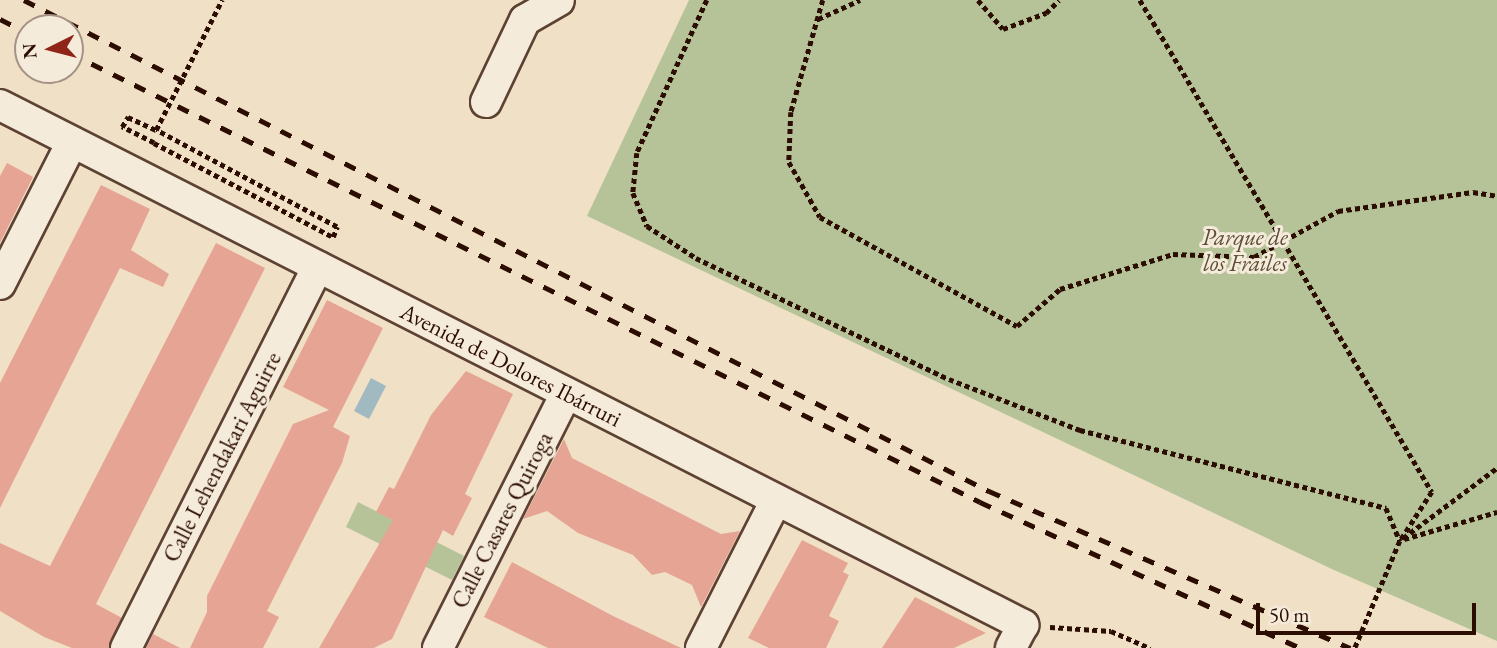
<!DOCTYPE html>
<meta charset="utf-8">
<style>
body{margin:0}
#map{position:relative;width:1497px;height:648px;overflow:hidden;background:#f0e0c6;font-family:"EB Garamond",serif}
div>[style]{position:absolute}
.green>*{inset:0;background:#b6c398}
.water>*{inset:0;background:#a1bac1}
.building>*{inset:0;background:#e6a594}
.path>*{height:4.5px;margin-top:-2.25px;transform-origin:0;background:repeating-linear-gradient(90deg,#2c0d02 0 5px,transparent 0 8.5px)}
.roads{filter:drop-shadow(2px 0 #5d4233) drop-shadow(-2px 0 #5d4233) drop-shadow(0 2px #5d4233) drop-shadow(0 -2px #5d4233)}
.street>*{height:30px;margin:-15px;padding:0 15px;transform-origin:15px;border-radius:15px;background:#f5ebda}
.rail>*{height:5px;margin-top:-2.5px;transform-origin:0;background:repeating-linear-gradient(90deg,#2c0d02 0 12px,transparent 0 24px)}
.path-bridge>*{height:4.5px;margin-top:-2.25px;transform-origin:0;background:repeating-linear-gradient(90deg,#2c0d02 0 5px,transparent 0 8.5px)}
span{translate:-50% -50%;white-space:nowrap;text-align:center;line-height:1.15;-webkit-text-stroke:6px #f5ebda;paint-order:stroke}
.park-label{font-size:23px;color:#5c4d36;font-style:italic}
.street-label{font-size:23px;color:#2c0d02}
.north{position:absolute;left:14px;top:14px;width:70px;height:70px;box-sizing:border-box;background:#f5ebda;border:2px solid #a59284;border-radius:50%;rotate:264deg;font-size:19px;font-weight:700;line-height:28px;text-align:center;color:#2c0d02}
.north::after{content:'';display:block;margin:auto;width:24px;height:32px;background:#8f2418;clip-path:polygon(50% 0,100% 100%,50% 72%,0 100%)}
.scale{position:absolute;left:1256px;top:603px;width:220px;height:32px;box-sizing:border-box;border:4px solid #2c0d02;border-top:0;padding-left:9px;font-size:21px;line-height:24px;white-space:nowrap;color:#2c0d02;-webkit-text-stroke:5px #f5ebda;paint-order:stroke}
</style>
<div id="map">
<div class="green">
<i style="clip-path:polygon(689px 0,1497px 0,1497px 641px,1334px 570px,587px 216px)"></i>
<i style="clip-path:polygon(358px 502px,464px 556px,452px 580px,346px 527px)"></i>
</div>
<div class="water">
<i style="clip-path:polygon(371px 378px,386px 386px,369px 419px,354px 411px)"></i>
</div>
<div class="building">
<i style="clip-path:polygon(7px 163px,33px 177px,0 243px,0 176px)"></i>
<i style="clip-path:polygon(101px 185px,150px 209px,131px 250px,169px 274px,163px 287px,120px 268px,0 508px,0 383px)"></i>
<i style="clip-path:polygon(216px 243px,265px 268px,96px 604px,122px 618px,109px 648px,72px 648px,44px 637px,0 611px,0 543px,50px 566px)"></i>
<i style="clip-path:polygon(327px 300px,383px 328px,333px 427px,350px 436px,342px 463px,267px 611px,279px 617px,263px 648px,190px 648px,207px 612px,207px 596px,293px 424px,329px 410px,283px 387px)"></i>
<i style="clip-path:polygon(466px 371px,513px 394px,465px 494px,472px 498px,453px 536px,443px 530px,392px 639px,374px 648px,319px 648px,393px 520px,376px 512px,389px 487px,394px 489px,431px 415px)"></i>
<i style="clip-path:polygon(564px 439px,572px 458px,721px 534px,740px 531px,701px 607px,692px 585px,665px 572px,652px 575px,633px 555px,578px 533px,547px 511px,523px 519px)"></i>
<i style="clip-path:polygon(802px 540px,848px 563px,843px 572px,849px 575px,829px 616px,839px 621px,826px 648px,769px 648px,748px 638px)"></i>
<i style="clip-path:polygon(512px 562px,613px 616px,681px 648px,548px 648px,484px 617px)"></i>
<i style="clip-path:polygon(915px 597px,986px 633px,954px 648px,882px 648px)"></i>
<i style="clip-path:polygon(153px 634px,180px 648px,146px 648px)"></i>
</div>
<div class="path">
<i style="left:707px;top:0;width:168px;rotate:114.6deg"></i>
<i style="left:637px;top:153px;width:40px;rotate:95.7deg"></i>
<i style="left:633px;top:193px;width:36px;rotate:67deg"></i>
<i style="left:647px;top:226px;width:59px;rotate:33.1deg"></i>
<i style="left:696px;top:258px;width:280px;rotate:25.6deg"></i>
<i style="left:949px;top:379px;width:141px;rotate:21.3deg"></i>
<i style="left:1080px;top:430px;width:316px;rotate:14.3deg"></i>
<i style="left:1386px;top:508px;width:36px;rotate:67deg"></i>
<i style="left:823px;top:0;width:116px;rotate:105.9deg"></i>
<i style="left:791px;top:112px;width:50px;rotate:92.3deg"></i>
<i style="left:789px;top:162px;width:63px;rotate:60.6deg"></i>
<i style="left:820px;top:217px;width:225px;rotate:29deg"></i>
<i style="left:1017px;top:326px;width:57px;rotate:-40.7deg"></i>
<i style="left:1060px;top:289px;width:118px;rotate:-17.2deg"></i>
<i style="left:1173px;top:254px;width:81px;rotate:2.1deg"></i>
<i style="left:1254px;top:257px;width:96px;rotate:-28.7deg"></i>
<i style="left:1338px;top:211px;width:136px;rotate:-8deg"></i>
<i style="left:1473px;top:192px;width:24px;rotate:9deg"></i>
<i style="left:978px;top:0;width:38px;rotate:49deg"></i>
<i style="left:1003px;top:29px;width:46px;rotate:-20.4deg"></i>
<i style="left:1046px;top:13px;width:18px;rotate:-45deg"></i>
<i style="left:1140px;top:0;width:572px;rotate:59.31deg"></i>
<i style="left:1432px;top:492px;width:59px;rotate:123.1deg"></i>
<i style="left:1400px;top:541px;width:116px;rotate:112.8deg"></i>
<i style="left:818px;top:19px;width:46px;rotate:-24.3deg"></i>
<i style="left:154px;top:143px;width:36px;rotate:-153deg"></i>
<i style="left:122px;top:127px;width:12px;rotate:-59deg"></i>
<i style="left:128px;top:117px;width:31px;rotate:25deg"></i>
<i style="left:1403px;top:538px;width:117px;rotate:-36.7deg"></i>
<i style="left:1404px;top:539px;width:97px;rotate:-16.2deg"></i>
<i style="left:1050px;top:627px;width:61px;rotate:3.8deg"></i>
<i style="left:1111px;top:631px;width:43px;rotate:23.6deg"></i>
</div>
<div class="roads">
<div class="street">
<i style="left:486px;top:102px;width:91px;rotate:-64.6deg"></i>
<i style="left:525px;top:20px;width:39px;rotate:-30deg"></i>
<i style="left:0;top:105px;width:1148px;rotate:26.94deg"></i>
<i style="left:1023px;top:625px;width:26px;rotate:118deg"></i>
<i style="left:0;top:284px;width:159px;rotate:-63.1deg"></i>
<i style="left:126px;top:648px;width:427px;rotate:-63.3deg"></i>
<i style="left:438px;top:648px;width:285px;rotate:-63.3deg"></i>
<i style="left:701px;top:648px;width:166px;rotate:-63.1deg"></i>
</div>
</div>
<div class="rail">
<i style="left:24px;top:0;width:1083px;rotate:26.97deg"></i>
<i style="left:989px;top:491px;width:394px;rotate:23.5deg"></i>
<i style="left:0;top:19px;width:31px;rotate:27deg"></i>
<i style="left:70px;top:53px;width:1015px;rotate:26.26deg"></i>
<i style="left:980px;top:502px;width:353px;rotate:24.5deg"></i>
</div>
<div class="path-bridge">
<i style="left:154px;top:143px;width:202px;rotate:27.7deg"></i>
<i style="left:333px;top:237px;width:11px;rotate:-68deg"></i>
<i style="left:337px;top:227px;width:205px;rotate:-151.8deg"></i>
<i style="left:156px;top:130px;width:146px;rotate:-63.1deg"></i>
</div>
<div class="park-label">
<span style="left:1245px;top:250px">Parque de<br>los Frailes</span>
</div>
<div class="street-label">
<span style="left:511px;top:365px;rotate:27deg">Avenida de Dolores Ibárruri</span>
<span style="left:222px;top:457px;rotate:-63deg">Calle Lehendakari Aguirre</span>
<span style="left:502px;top:520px;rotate:-63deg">Calle Casares Quiroga</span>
</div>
<div class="north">N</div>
<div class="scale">50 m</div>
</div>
